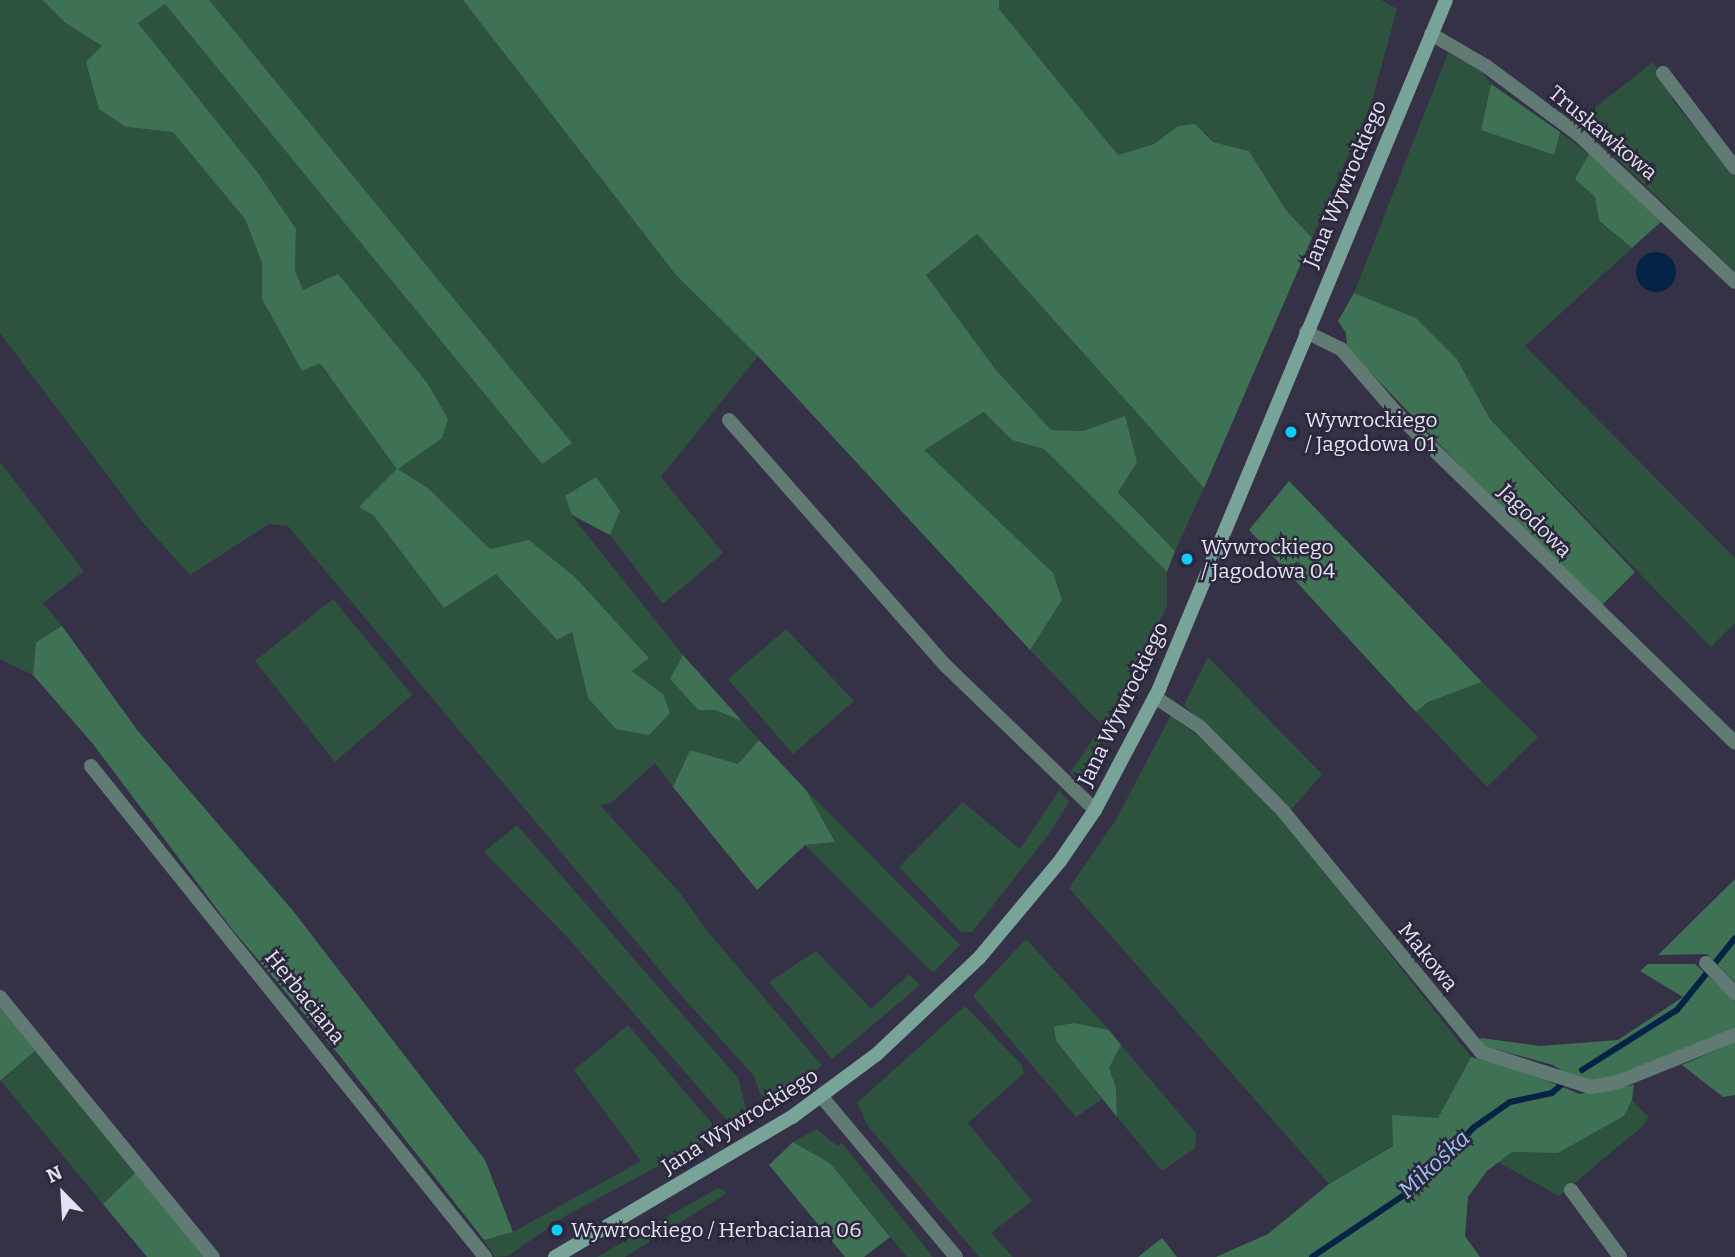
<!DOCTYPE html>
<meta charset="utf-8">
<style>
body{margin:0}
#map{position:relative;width:1735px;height:1257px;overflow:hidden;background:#353147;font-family:Bitter,serif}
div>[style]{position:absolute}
.green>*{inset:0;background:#2d533e}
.forest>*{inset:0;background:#3f7255}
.water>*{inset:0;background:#062244}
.round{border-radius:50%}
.stream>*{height:6px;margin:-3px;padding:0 3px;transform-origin:3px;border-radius:3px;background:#062244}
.street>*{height:14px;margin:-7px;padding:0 7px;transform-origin:7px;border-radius:7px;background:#617b74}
.secondary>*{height:14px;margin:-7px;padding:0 7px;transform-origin:7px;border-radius:7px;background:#78a398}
.dots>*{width:19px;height:19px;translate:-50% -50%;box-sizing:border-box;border:4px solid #2b273c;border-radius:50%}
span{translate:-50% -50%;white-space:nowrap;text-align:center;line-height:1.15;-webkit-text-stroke:5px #2b273c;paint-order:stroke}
.street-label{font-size:21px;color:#e4e2f0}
.poi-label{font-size:21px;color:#e4e2f0}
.left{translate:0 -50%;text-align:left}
.water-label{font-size:23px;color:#9dc4f5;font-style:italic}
.north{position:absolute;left:28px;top:1159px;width:70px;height:70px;-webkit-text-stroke:5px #2b273c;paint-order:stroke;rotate:336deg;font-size:19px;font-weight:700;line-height:28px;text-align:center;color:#e4e2f0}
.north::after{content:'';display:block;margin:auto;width:24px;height:32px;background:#e4e2f0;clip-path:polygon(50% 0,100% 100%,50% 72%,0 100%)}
</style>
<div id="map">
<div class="green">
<i style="clip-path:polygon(evenodd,0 0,42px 0,64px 22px,102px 46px,126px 127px,173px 132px,207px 170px,245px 219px,262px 263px,262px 299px,302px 371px,320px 362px,329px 379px,295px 271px,296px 229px,258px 173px,138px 23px,165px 4px,542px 464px,571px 442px,209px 0,463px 0,676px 275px,758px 356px,661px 477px,723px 553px,663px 604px,610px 535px,620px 511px,566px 496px,572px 516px,683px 655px,671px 680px,698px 710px,715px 710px,742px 721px,759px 740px,738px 764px,690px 750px,673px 787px,655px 763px,611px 803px,600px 805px,680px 893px,708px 932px,822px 1066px,764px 1105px,754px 1076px,679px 993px,288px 526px,269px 524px,190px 575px,145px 525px,0 333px,0 0,429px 489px,490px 549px,576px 578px,649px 658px,631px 670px,663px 694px,588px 698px,572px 632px,557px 640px,496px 573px,411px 565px,373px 515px,360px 507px,429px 489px)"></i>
<i style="clip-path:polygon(999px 0,1381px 0,1397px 9px,1371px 104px,1312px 238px,1286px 210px,1249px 151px,1213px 142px,1206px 133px,1178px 126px,1154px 144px,1118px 155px,999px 9px)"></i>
<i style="clip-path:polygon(1448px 53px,1481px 71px,1491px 84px,1481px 130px,1554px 155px,1560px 132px,1589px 154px,1576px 179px,1595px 197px,1599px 222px,1632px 248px,1525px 346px,1735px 558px,1735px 623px,1711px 647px,1490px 419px,1457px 359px,1416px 318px,1354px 293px)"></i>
<i style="clip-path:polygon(1653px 62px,1674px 102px,1735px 177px,1735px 272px,1578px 121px)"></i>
<i style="clip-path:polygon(977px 234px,1204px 488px,1175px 551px,1118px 491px,1083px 431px,1051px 430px,996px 370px,926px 275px)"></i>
<i style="clip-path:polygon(985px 412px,1012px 440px,1044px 449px,1167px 572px,1167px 606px,1081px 782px,1070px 773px,1102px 725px,1030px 650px,1041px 630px,923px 449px)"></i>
<i style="clip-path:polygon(0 462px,84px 571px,43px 603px,62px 626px,36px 642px,33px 675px,0 659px)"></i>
<i style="clip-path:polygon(333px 599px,412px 695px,335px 762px,255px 661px)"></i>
<i style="clip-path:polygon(786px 629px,854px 701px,793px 754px,728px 679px)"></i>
<i style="clip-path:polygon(1208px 657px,1322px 774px,1290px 811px,1184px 705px)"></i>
<i style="clip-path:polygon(1482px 682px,1538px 737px,1487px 787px,1416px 712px,1428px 702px)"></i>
<i style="clip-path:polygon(1171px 715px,1207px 743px,1283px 819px,1471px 1057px,1438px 1118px,1329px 1184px,1069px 888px,1116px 820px)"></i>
<i style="clip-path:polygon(806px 790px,960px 945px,933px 973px,805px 845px,834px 842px)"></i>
<i style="clip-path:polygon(1059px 790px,1069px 802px,1049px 834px,972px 932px,961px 932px,899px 867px,963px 802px,1020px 849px)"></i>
<i style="clip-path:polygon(517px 825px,738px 1078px,748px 1116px,732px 1126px,568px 938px,484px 852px)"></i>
<i style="clip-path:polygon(1026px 939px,1109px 1030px,1075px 1023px,1054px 1026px,1056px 1041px,1102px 1099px,1076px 1117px,973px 996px)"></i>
<i style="clip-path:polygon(816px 951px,871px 1009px,909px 974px,920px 985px,832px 1059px,769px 982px)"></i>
<i style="clip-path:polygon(965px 1006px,1021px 1064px,1024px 1073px,968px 1123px,1032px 1201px,991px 1233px,1013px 1257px,979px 1257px,868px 1126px,857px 1103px)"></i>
<i style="clip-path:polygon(628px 1025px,720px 1133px,567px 1215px,508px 1256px,495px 1257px,484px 1240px,513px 1232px,641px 1161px,574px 1070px)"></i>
<i style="clip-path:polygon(1121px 1045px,1196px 1133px,1195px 1148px,1162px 1171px,1117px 1117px,1116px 1088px,1109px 1068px)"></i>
<i style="clip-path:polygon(35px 1051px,136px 1172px,103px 1204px,1px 1081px)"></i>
<i style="clip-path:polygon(1632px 1100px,1648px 1117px,1644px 1125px,1559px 1196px,1498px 1162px,1512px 1152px,1558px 1153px,1624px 1116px)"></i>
<i style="clip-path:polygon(817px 1129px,837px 1146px,842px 1143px,933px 1257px,907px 1257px,830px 1163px,793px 1142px)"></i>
<i style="clip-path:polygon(718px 1188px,727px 1193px,625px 1257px,597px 1257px)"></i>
</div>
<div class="forest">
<i style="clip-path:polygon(42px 0,209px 0,572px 443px,542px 464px,165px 4px,138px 23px,258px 173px,296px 229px,295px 271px,303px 290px,338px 274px,428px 384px,448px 419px,442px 438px,398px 469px,429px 489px,490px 549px,529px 540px,576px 578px,649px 658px,632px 671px,663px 694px,670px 713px,649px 735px,616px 729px,588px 698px,572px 632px,557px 640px,496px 574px,444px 608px,373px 515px,359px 507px,397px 469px,320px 363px,302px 371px,262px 299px,262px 263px,245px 219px,173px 132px,126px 127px,99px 109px,86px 62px,102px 46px,64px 22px)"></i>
<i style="clip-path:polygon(463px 0,999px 0,999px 9px,1118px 155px,1154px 144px,1178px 126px,1195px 124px,1213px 142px,1249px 151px,1286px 210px,1312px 238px,1204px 488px,977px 234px,926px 275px,996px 370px,1051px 430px,1083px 431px,1125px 416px,1137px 462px,1118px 492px,1175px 551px,1167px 572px,1044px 449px,1012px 440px,984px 412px,924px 450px,1053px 573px,1062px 600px,1030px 650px,758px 356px,676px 275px)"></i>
<i style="clip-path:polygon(1491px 84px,1560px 132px,1554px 155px,1481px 130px)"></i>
<i style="clip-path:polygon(1589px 154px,1666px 217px,1632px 248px,1599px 221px,1595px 197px,1575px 179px)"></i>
<i style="clip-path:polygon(1354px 293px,1416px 318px,1457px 359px,1490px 419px,1635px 572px,1598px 609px,1347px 348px,1346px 333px,1338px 321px)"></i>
<i style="clip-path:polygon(596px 477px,620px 511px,610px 535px,572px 515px,565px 496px)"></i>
<i style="clip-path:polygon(1289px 481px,1404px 600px,1482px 682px,1428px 702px,1416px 712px,1249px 530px)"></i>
<i style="clip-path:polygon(62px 626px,138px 731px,294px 912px,485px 1160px,513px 1232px,484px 1240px,339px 1055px,232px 929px,93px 744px,33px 675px,36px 642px)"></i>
<i style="clip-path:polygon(683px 655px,742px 721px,715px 710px,698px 710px,670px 679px)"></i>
<i style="clip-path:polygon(759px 740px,806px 790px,835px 842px,805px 845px,757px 890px,673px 787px,690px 750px,738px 764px)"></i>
<i style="clip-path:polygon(1735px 879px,1735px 982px,1707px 954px,1658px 955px)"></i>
<i style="clip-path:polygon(1648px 964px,1695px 964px,1735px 1001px,1735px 1032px,1607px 1079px,1578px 1081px,1553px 1065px,1477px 1044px,1481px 1038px,1540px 1046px,1618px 1040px,1683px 997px,1640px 971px)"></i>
<i style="clip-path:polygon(0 1008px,35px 1051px,0 1081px)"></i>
<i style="clip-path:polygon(1075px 1023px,1109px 1030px,1121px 1045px,1109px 1068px,1116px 1088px,1117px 1117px,1056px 1041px,1054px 1026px)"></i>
<i style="clip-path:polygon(1735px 1042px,1735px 1095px,1723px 1097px,1682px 1065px)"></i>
<i style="clip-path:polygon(1471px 1057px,1517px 1068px,1579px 1094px,1634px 1085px,1632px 1100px,1624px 1116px,1558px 1153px,1512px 1152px,1487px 1171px,1468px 1197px,1465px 1236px,1480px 1257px,1216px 1257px,1268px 1234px,1329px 1184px,1393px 1146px,1392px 1115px,1438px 1118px)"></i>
<i style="clip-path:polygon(793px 1142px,830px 1163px,890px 1237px,864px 1257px,845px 1257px,769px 1165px)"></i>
<i style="clip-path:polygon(136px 1172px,206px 1257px,147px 1257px,103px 1204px)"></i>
<i style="clip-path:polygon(1162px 1238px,1177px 1257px,1138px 1257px)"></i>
</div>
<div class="water">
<i class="round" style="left:1636px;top:252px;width:40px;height:40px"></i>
</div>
<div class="stream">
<i style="left:1582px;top:1070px;width:112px;rotate:-32.3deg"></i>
<i style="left:1677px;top:1010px;width:92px;rotate:-51.1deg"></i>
<i style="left:1312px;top:1257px;width:129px;rotate:-33.9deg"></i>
<i style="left:1419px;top:1185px;width:79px;rotate:-46.5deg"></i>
<i style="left:1473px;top:1128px;width:45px;rotate:-35.1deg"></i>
<i style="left:1510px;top:1102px;width:43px;rotate:-12.1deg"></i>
<i style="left:1552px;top:1093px;width:12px;rotate:-42deg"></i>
</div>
<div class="street">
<i style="left:1431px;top:34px;width:64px;rotate:30.2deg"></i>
<i style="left:1486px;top:66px;width:116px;rotate:36.6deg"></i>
<i style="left:1579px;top:135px;width:214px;rotate:43.3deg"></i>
<i style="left:1663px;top:73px;width:119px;rotate:52.8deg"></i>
<i style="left:1306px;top:332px;width:39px;rotate:26deg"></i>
<i style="left:1341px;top:349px;width:90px;rotate:49.1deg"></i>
<i style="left:1400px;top:417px;width:467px;rotate:44.2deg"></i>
<i style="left:729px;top:420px;width:328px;rotate:48.6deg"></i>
<i style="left:946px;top:666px;width:207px;rotate:44deg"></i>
<i style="left:1155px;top:697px;width:54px;rotate:33.7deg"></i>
<i style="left:1200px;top:727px;width:118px;rotate:45.3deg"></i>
<i style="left:1283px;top:811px;width:312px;rotate:50.6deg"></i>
<i style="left:1481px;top:1052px;width:115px;rotate:17.7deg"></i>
<i style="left:1591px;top:1087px;width:27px;rotate:-10deg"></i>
<i style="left:1618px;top:1082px;width:126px;rotate:-21.9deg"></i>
<i style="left:91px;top:766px;width:630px;rotate:51.25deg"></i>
<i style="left:1706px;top:963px;width:42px;rotate:46deg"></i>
<i style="left:0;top:997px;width:336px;rotate:50.7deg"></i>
<i style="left:821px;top:1096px;width:210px;rotate:50deg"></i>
<i style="left:1571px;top:1190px;width:83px;rotate:53.8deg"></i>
</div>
<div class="secondary">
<i style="left:555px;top:1257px;width:275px;rotate:-30.6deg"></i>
<i style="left:792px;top:1117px;width:106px;rotate:-36.5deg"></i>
<i style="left:877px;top:1054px;width:140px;rotate:-43.3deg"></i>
<i style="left:979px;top:958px;width:126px;rotate:-50.1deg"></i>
<i style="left:1060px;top:861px;width:62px;rotate:-55.5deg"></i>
<i style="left:1095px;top:810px;width:137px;rotate:-62.1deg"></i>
<i style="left:1159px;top:689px;width:746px;rotate:-67.39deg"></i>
</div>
<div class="dots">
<i style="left:1291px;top:432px;background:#10cafa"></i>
<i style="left:1187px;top:559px;background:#10cafa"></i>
<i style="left:557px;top:1230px;background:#10cafa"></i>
</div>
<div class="street-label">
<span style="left:1603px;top:133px;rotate:40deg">Truskawkowa</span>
<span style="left:1345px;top:184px;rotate:-67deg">Jana Wywrockiego</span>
<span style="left:1535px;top:521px;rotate:45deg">Jagodowa</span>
<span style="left:1123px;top:704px;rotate:-64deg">Jana Wywrockiego</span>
<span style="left:1428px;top:957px;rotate:51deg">Makowa</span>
<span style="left:305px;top:997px;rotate:51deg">Herbaciana</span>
<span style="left:740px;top:1121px;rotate:-32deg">Jana Wywrockiego</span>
</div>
<div class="poi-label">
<span class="left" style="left:1305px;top:432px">Wywrockiego<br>/ Jagodowa 01</span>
<span class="left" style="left:1201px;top:559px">Wywrockiego<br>/ Jagodowa 04</span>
<span class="left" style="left:571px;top:1230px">Wywrockiego / Herbaciana 06</span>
</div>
<div class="water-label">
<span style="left:1434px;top:1164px;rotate:-43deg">Mikośka</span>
</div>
<div class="north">N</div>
</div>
